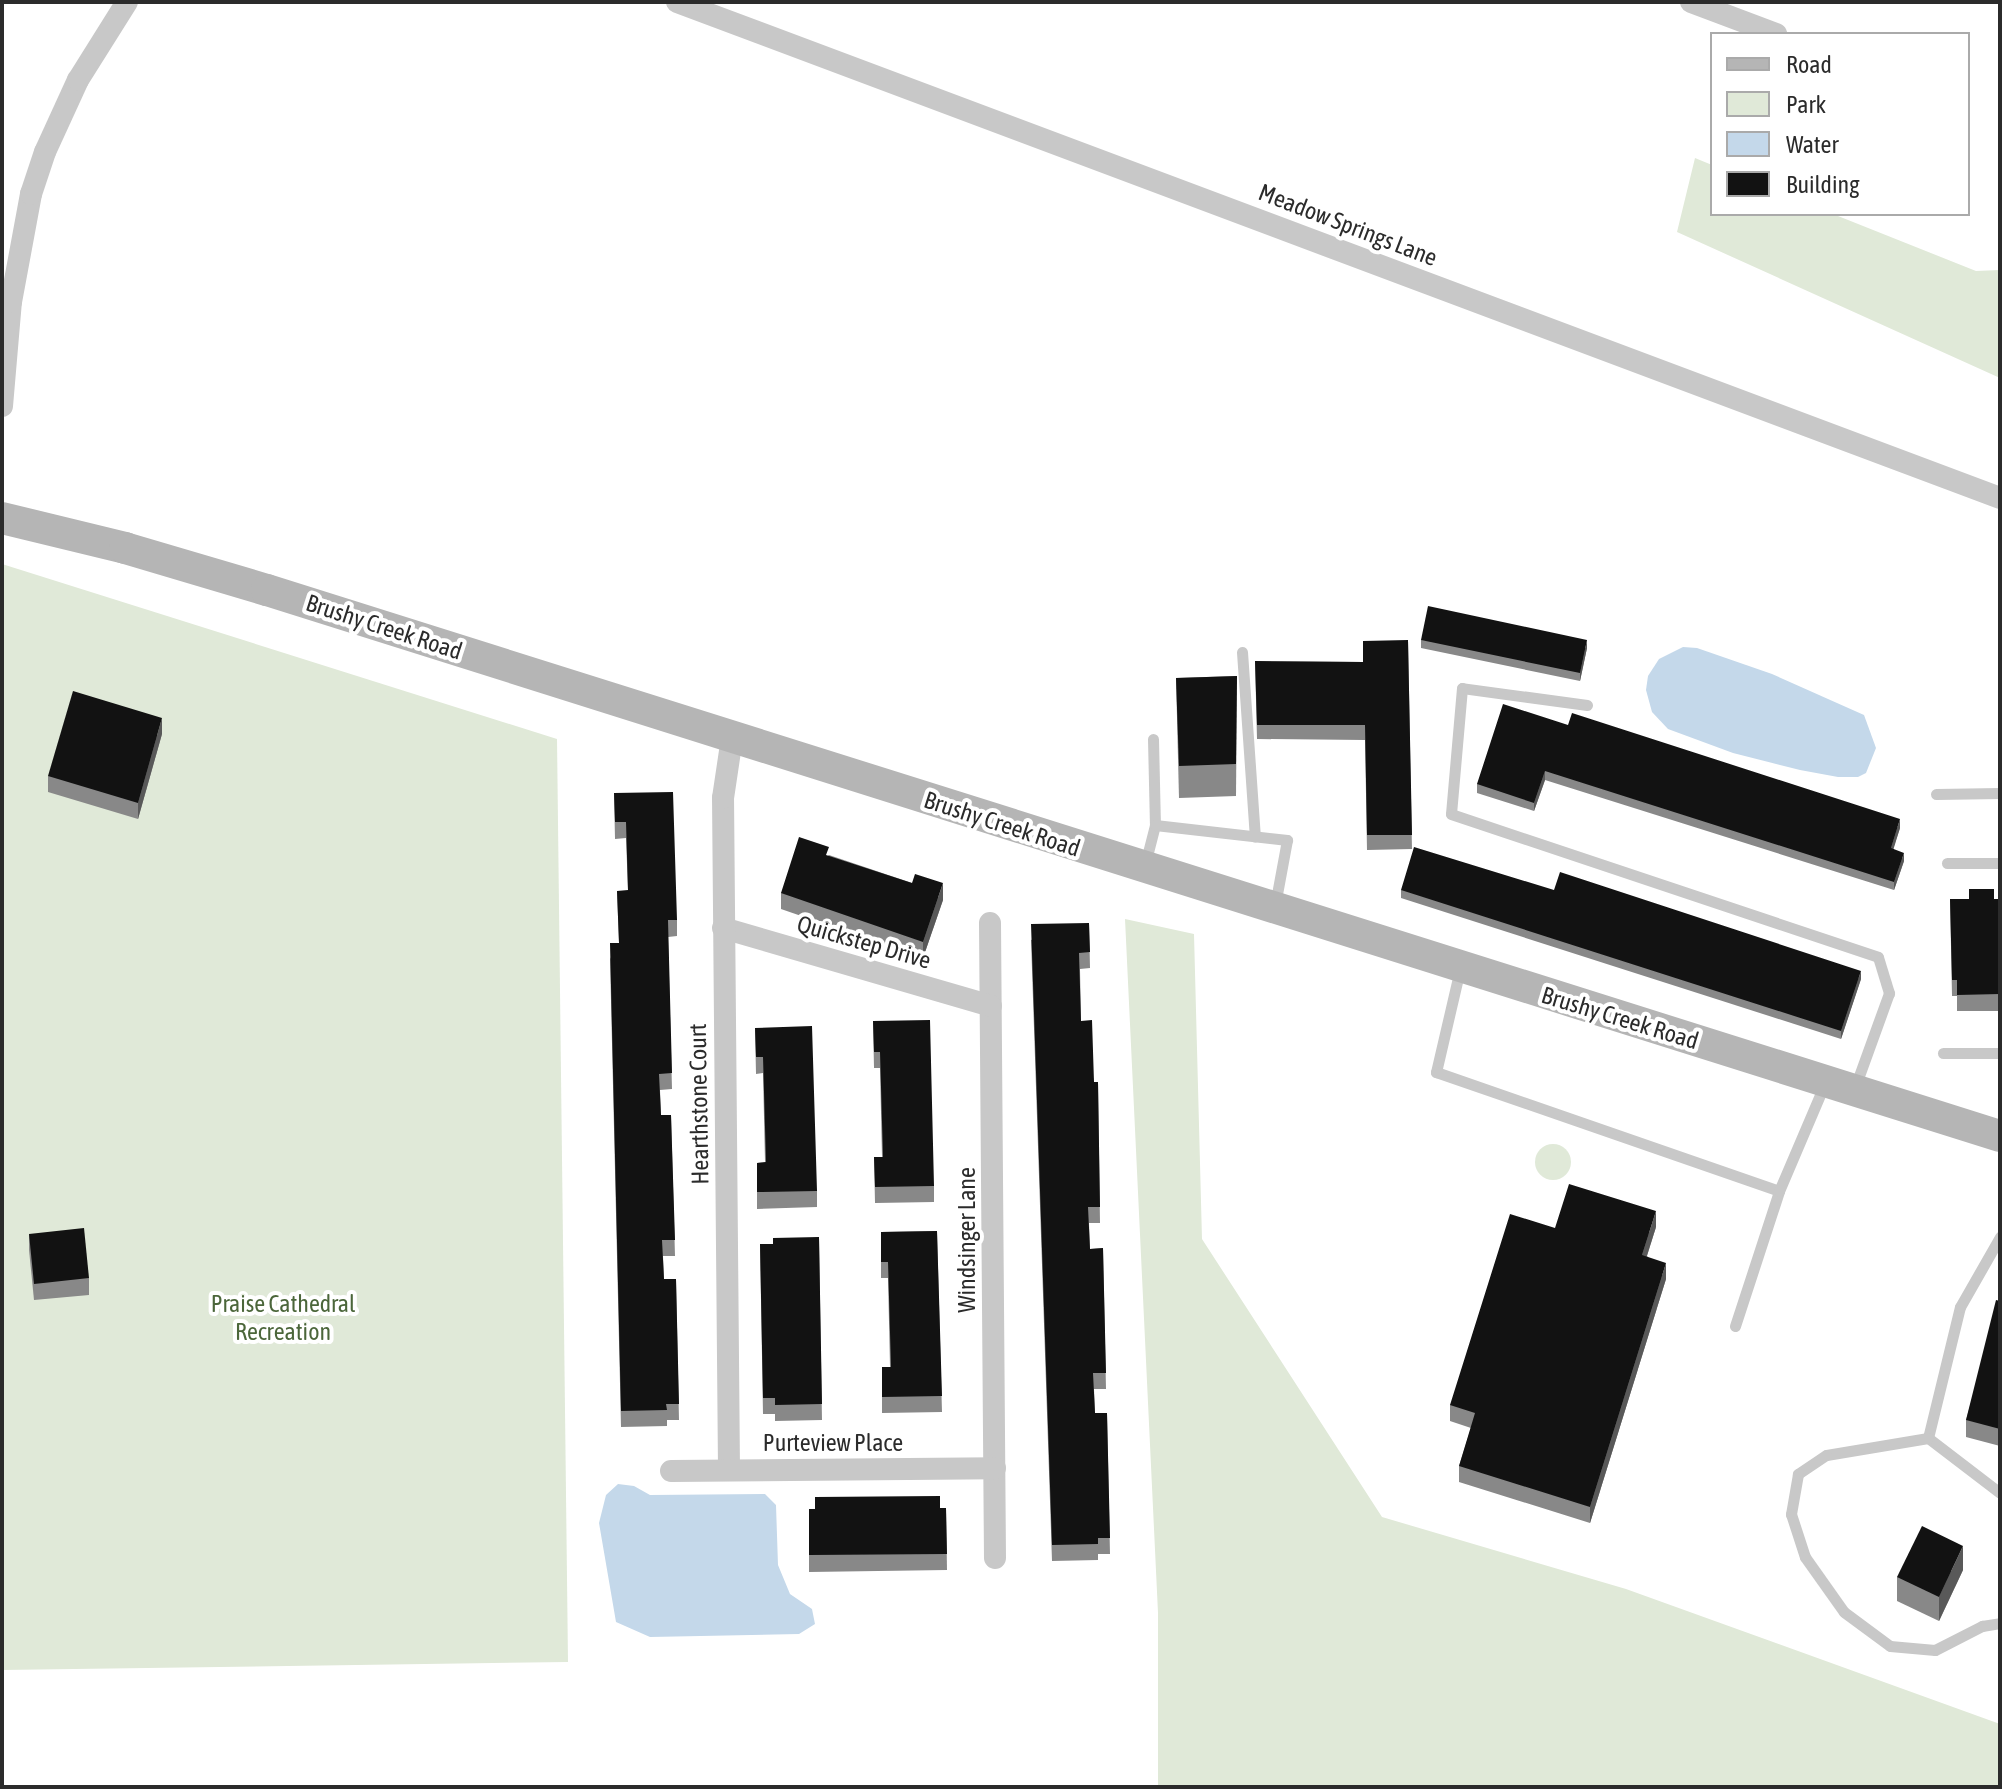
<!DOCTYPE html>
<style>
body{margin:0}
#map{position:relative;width:2002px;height:1789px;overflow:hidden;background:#fff;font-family:"Asap Condensed",sans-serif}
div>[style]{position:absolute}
.green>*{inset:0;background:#e0e9d8}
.round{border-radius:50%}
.water>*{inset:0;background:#c4d8ea}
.lane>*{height:11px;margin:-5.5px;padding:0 5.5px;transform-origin:5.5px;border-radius:5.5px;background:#c8c8c8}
.street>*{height:22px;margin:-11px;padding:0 11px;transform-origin:11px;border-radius:11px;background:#c8c8c8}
.secondary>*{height:32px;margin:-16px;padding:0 16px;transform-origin:16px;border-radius:16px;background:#b5b5b5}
.wall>*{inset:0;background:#888}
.shaded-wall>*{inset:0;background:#595959}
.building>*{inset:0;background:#121212}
span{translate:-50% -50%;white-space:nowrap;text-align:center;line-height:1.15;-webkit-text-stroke:8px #fff;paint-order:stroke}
.street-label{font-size:24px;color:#2b2b2b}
.park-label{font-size:24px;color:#4b663a}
.frame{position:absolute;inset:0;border:4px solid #2b2b2b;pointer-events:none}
.legend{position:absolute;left:1710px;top:32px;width:260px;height:184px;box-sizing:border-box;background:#fff;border:2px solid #aaa;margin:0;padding:10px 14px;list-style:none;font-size:24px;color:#2b2b2b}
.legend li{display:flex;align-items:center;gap:16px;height:40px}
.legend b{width:40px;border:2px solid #aaa}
</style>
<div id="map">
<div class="green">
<i style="clip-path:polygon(1695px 158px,1712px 165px,1712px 214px,1833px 214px,1976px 271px,2000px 270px,2000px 378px,1677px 232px)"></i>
<i style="clip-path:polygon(2px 564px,557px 739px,568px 1662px,2px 1670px)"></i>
<i style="clip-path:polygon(1125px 919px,1194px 934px,1202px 1239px,1382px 1517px,1626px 1589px,2000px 1724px,2000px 1787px,1158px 1787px,1158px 1613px)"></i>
<i class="round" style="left:1535px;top:1144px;width:36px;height:36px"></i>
</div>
<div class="water">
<i style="clip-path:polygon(1683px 647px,1697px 648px,1772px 674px,1864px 715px,1876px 748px,1866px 773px,1858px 777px,1838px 777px,1800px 770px,1733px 753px,1668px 729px,1652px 712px,1646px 690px,1648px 676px,1659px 659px)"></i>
<i style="clip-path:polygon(618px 1484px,634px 1486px,650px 1495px,765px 1494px,776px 1505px,778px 1565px,790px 1594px,812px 1609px,815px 1624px,799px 1634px,650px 1637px,616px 1622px,599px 1523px,606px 1495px)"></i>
</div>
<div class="lane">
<i style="left:1242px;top:652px;width:185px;rotate:86deg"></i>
<i style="left:1587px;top:705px;width:126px;rotate:-172.3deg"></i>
<i style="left:1462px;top:688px;width:126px;rotate:95deg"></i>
<i style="left:1451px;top:814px;width:450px;rotate:18.5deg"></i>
<i style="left:1878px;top:957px;width:38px;rotate:73deg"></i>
<i style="left:1889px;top:993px;width:100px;rotate:109.9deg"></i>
<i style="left:1153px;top:739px;width:86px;rotate:88.7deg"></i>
<i style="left:1936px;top:794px;width:64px;rotate:-0.9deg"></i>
<i style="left:1947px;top:863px;width:53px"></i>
<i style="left:1145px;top:864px;width:40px;rotate:-75.6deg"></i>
<i style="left:1155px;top:825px;width:133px;rotate:6.5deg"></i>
<i style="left:1287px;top:840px;width:66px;rotate:100.5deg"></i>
<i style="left:1460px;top:969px;width:106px;rotate:103.1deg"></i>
<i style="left:1436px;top:1072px;width:363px;rotate:19.1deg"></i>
<i style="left:1943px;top:1053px;width:57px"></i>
<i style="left:1735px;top:1326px;width:142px;rotate:-71.9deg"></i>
<i style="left:1779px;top:1191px;width:117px;rotate:-66.9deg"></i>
<i style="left:1928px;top:1438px;width:135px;rotate:-76.3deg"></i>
<i style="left:1960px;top:1307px;width:81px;rotate:-60.3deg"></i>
<i style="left:2000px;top:1493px;width:91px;rotate:-142.6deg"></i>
<i style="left:1928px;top:1438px;width:103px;rotate:170.5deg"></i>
<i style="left:1826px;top:1455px;width:34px;rotate:146deg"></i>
<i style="left:1798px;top:1474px;width:41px;rotate:99.9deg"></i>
<i style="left:1791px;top:1514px;width:45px;rotate:72deg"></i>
<i style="left:1805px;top:1557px;width:67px;rotate:54.7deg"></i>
<i style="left:1844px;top:1612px;width:57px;rotate:36.5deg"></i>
<i style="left:1890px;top:1646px;width:45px;rotate:5.1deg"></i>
<i style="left:1935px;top:1650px;width:53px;rotate:-27.1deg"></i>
<i style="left:1982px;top:1626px;width:18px;rotate:-9deg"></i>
</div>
<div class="street">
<i style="left:677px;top:2px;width:1413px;rotate:20.55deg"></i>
<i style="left:1691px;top:2px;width:91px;rotate:20.6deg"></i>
<i style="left:2px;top:406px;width:104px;rotate:-85.1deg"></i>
<i style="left:11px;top:302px;width:110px;rotate:-79.5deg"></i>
<i style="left:31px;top:194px;width:44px;rotate:-71.6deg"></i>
<i style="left:45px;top:152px;width:79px;rotate:-65.4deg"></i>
<i style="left:78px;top:80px;width:92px;rotate:-57.9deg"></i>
<i style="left:990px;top:923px;width:635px;rotate:89.55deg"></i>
<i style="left:723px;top:928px;width:279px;rotate:16.2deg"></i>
<i style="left:729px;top:1470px;width:672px;rotate:-90.51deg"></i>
<i style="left:723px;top:798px;width:61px;rotate:-81.5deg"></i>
<i style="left:671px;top:1471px;width:324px;rotate:-0.5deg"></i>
</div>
<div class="secondary">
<i style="left:2px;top:518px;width:127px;rotate:13.7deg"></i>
<i style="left:125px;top:548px;width:148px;rotate:16.5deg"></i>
<i style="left:267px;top:590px;width:1817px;rotate:17.49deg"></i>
</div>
<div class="wall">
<i style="clip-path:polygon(1408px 640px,1412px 849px,1367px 850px,1365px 740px,1257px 739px,1255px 661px,1363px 662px)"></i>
<i style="clip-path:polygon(1421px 640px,1587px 648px,1580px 681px,1421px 648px)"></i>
<i style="clip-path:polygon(1237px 676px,1236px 796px,1179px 798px,1176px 678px)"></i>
<i style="clip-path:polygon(1568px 725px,1900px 828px,1893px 849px,1904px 861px,1894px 890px,1545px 780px,1534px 811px,1477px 793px,1477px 784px)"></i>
<i style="clip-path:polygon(162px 734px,138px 819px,48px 792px,48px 776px)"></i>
<i style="clip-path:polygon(614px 793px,677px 920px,677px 936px,668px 937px,672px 1089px,660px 1090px,661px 1115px,671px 1115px,675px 1256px,663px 1256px,664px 1279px,676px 1279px,679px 1420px,667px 1420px,667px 1426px,621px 1427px,610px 959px,619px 943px,617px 891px,628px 891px,626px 838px,615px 839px)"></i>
<i style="clip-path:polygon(829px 855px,912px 883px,943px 900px,923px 958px,781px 909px,781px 893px)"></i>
<i style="clip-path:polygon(1401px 890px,1554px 890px,1861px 979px,1841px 1039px,1401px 898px)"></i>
<i style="clip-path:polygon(1950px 899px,2000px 899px,2000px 1011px,1957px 1011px,1957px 996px,1952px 996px)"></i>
<i style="clip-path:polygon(1089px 923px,1090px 968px,1080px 969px,1081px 1021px,1094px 1082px,1098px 1082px,1100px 1223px,1089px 1223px,1090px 1249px,1103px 1248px,1106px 1389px,1094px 1389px,1095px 1413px,1107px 1413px,1110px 1554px,1098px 1554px,1098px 1560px,1052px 1561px,1031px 940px)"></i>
<i style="clip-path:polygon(873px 1021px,934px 1186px,934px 1202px,875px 1203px,874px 1157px,882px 1157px,880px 1068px,874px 1068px)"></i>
<i style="clip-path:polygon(755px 1028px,817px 1191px,817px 1207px,757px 1209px,757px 1163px,765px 1162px,763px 1073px,756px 1074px)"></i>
<i style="clip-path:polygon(1656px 1227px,1647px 1256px,1666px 1279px,1590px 1523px,1459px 1482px,1459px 1466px,1471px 1428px,1450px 1421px,1450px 1405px)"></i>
<i style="clip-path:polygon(937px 1231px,942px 1412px,882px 1413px,882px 1367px,890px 1367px,888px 1278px,881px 1278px,881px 1232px)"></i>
<i style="clip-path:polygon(29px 1234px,89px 1278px,89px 1295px,34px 1300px,29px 1250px)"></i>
<i style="clip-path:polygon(819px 1237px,822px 1420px,775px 1421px,775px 1414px,763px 1414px,760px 1244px,773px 1244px)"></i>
<i style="clip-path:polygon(2000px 1301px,2000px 1446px,1966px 1437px,1966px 1420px)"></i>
<i style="clip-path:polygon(946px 1508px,947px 1570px,809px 1572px,809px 1509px)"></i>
<i style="clip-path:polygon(1963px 1570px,1939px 1621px,1897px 1601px,1897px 1577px)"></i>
</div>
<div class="shaded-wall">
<i style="clip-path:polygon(1587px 640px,1587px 648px,1580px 681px,1580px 673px)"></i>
<i style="clip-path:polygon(162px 718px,162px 734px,138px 819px,138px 803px)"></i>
<i style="clip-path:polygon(1545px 771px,1545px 780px,1534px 811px,1534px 803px)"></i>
<i style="clip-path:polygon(1900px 819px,1900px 828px,1891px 857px,1891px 848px)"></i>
<i style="clip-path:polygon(1904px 853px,1904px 861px,1894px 890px,1894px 882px)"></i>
<i style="clip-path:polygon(943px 883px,943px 900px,923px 958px,923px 942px)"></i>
<i style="clip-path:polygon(1861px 971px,1861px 979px,1841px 1039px,1841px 1031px)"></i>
<i style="clip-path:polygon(1656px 1211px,1656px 1227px,1642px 1271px,1642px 1255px)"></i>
<i style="clip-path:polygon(1666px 1263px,1666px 1279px,1590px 1523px,1590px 1507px)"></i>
<i style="clip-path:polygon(1963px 1546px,1963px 1570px,1939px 1621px,1939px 1597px)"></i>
</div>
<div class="building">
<i style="clip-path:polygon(1428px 606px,1587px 640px,1580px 673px,1421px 640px)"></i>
<i style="clip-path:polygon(1408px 640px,1412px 835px,1367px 835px,1365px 725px,1257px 725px,1255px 661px,1363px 662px,1363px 641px)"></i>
<i style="clip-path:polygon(1237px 676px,1236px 764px,1179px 766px,1176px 678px)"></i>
<i style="clip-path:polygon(73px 691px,162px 718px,138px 803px,48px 776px)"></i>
<i style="clip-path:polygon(1503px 704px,1568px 725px,1572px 713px,1900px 819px,1891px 848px,1904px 853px,1894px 882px,1545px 771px,1534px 803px,1477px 784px)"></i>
<i style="clip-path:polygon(673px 792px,677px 920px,668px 920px,672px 1073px,659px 1074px,661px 1115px,671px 1115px,675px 1240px,662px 1240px,664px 1279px,676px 1279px,679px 1404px,666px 1404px,667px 1410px,621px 1411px,610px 943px,619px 943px,617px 891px,628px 890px,626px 822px,615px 822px,614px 793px)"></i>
<i style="clip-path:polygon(799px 837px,829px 847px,826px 855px,912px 883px,915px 874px,943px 883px,923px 942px,781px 893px)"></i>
<i style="clip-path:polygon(1414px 847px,1554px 890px,1560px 872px,1861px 971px,1841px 1031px,1401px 890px)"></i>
<i style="clip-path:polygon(1969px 889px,1994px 889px,1994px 899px,2000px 899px,2000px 994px,1957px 995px,1957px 980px,1952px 980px,1950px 899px,1969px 899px)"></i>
<i style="clip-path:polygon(1089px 923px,1090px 952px,1079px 953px,1081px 1021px,1092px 1020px,1094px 1082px,1098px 1082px,1100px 1207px,1088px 1207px,1090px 1249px,1103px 1248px,1106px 1373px,1093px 1373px,1095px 1413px,1107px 1413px,1110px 1538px,1098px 1538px,1098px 1544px,1052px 1545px,1031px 924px)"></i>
<i style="clip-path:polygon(930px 1020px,934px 1186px,875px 1187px,874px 1157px,883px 1157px,880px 1052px,874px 1052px,873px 1021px)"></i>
<i style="clip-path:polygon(812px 1026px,817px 1191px,757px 1192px,757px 1163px,766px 1162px,763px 1057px,756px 1057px,755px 1028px)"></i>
<i style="clip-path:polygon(1569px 1184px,1656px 1211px,1642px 1255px,1666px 1263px,1590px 1507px,1459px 1466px,1475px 1413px,1450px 1405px,1510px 1214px,1555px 1228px)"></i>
<i style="clip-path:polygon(84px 1228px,89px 1278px,34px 1284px,29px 1234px)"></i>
<i style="clip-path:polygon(937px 1231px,942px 1396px,882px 1397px,882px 1367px,891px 1367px,888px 1262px,881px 1262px,881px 1232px)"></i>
<i style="clip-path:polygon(819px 1237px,822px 1404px,775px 1405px,775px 1398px,763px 1398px,760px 1244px,773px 1244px,773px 1238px)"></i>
<i style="clip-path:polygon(1996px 1300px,2000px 1301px,2000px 1429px,1966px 1420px)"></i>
<i style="clip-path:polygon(940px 1496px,940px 1508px,946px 1508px,947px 1554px,809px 1555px,809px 1509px,815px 1509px,815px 1497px)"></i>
<i style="clip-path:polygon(1922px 1526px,1963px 1546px,1939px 1597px,1897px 1577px)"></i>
</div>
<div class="street-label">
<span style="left:1348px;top:225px;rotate:21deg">Meadow Springs Lane</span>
<span style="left:384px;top:627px;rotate:18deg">Brushy Creek Road</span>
<span style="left:1002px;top:824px;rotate:18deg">Brushy Creek Road</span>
<span style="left:864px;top:942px;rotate:16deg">Quickstep Drive</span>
<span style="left:1620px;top:1018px;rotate:17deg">Brushy Creek Road</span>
<span style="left:699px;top:1104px;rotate:-91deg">Hearthstone Court</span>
<span style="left:967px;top:1240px;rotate:-90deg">Windsinger Lane</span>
<span style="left:833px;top:1443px">Purteview Place</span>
</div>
<div class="park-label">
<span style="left:283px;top:1318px">Praise Cathedral<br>Recreation</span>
</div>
<div class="frame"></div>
<ul class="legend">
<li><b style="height:10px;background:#b5b5b5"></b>Road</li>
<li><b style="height:22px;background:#e0e9d8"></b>Park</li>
<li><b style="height:22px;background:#c4d8ea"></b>Water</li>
<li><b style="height:22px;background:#121212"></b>Building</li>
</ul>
</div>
